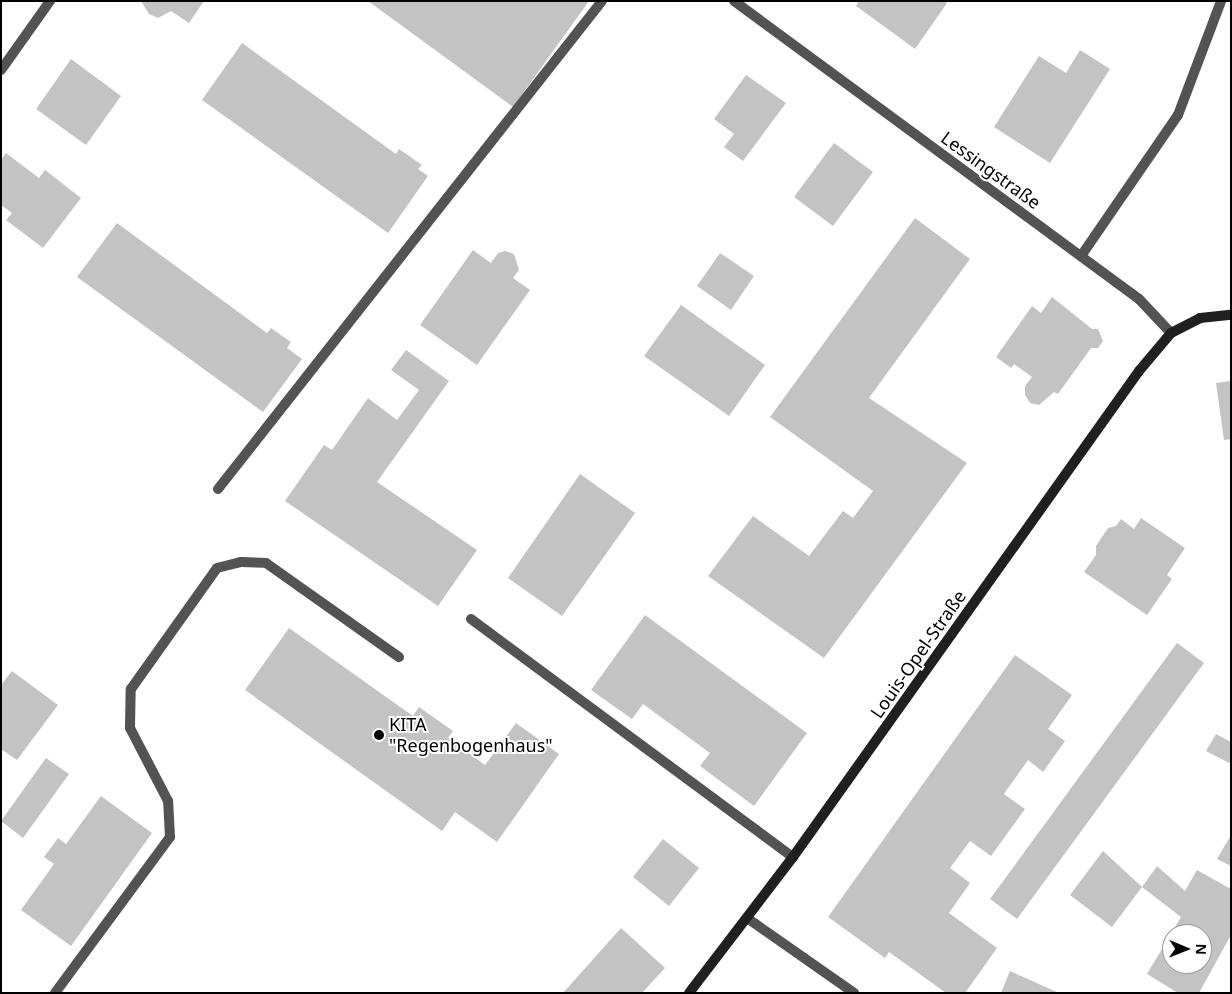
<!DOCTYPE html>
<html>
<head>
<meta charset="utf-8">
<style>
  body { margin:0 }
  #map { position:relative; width:1232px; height:994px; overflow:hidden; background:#fff; font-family:"Noto Sans",sans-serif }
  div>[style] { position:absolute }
  .building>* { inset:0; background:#c3c3c3 }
  .lane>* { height:10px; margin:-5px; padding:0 5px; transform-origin:5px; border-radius:5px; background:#535353 }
  .street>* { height:10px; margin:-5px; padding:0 5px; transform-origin:5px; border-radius:5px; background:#535353 }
  .secondary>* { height:10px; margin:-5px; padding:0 5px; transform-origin:5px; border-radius:5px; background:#202020 }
  .dots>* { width:14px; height:14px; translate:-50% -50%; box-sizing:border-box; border:2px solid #fff; border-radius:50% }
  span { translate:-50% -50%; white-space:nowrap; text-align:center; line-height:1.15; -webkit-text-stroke:4px #fff; paint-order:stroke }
  .street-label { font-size:18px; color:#000 }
  .poi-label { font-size:18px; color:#000 }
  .left { translate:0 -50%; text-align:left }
  .frame { position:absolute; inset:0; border:2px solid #000; pointer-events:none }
  .north { position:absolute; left:1162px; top:924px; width:50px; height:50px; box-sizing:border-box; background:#fff; border:1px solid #999; border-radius:50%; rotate:91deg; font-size:14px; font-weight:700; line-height:20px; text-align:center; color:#000 }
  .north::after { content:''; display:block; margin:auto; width:18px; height:22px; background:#000; clip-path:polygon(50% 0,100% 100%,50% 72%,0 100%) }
</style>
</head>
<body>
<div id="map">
  <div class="building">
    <i style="clip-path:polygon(141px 1px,204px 1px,189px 23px,171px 11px,158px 18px,149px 14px)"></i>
    <i style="clip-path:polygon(368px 1px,589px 1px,513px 107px)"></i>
    <i style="clip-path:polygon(859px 1px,944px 1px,947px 3px,915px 49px,856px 6px)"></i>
    <i style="clip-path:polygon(242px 43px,396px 154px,399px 149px,422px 165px,418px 169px,428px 176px,388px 233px,202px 100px)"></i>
    <i style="clip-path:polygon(1080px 50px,1110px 69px,1050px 163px,994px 127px,1039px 56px,1066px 73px)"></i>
    <i style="clip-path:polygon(71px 59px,121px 96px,86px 145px,36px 109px)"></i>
    <i style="clip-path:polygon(746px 75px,786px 103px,743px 161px,724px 147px,734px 134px,714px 119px)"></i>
    <i style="clip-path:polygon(834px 143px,873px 172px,833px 226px,794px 197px)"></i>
    <i style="clip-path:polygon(6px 153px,39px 178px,45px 170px,81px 198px,43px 248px,6px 220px,12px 213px,1px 205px,1px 160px)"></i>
    <i style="clip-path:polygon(915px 218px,970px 259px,869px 398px,967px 463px,824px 658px,708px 576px,753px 516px,809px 556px,843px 511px,853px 518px,873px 491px,770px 417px)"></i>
    <i style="clip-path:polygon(117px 223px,267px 333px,271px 328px,291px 342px,287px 348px,302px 359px,263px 412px,77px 277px)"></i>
    <i style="clip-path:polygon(473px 250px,491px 263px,498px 253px,505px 251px,514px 254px,519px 270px,513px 278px,530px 290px,477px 365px,420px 325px)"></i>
    <i style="clip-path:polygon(720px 253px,754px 276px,731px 310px,697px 286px)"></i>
    <i style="clip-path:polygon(1052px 297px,1092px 329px,1098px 329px,1103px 341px,1098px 348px,1091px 348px,1058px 394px,1054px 392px,1039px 405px,1030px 403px,1025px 395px,1025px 386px,1032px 377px,1014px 364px,1011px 368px,996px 357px,1032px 306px,1041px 313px)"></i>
    <i style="clip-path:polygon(681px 305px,765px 365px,729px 416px,644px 356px)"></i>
    <i style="clip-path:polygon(406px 350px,449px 381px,377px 482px,477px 550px,438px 606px,285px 501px,324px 445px,332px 450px,368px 398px,397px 420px,419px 390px,391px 370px)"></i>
    <i style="clip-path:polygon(1231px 381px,1231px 439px,1224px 440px,1216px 383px)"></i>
    <i style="clip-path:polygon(580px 474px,635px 513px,562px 616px,508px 578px)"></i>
    <i style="clip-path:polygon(1141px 518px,1185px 548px,1167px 575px,1172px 579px,1147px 615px,1084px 572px,1096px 555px,1096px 546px,1108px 528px,1116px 526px,1121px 519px,1134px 529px)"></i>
    <i style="clip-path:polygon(645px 615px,807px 733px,754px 806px,700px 766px,710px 753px,643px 704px,632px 719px,591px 690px)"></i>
    <i style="clip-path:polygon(289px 628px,413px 716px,419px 707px,453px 731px,448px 738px,485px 765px,516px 723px,559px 754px,497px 842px,455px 812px,442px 831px,245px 690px)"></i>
    <i style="clip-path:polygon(1177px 643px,1204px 663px,1017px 919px,990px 899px)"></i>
    <i style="clip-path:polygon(1015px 655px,1072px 695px,1048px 729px,1065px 741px,1043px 772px,1028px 760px,1004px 794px,1025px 809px,991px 856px,970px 841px,950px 868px,970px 883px,949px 913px,997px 948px,965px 993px,946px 993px,889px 952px,885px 958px,828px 917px)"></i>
    <i style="clip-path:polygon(12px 671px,58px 705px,17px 760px,1px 749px,1px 685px)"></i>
    <i style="clip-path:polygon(1216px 734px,1231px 742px,1231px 764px,1206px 751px)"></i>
    <i style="clip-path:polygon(46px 758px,69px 774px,23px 838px,1px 821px)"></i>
    <i style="clip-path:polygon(101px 796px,152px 833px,71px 946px,21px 910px,54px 864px,44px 857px,58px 838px,66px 844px)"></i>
    <i style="clip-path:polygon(1231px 835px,1231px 866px,1217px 859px)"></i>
    <i style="clip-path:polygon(663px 839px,699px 868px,669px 906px,633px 877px)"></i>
    <i style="clip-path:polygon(1103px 851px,1142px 887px,1112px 927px,1070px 895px)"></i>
    <i style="clip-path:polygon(evenodd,1157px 866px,1185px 891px,1197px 870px,1231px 889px,1231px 935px,1199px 993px,1178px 993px,1147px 974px,1181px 917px,1142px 887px,1157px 866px,1172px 934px,1202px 934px,1202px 964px,1172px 964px,1172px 934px)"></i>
    <i style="clip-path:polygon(621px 928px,665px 968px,642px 993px,563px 993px)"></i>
    <i style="clip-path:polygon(1010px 971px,1059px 993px,1001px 993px)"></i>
  </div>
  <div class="lane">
    <i style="left:1px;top:70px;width:85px;rotate:-54.6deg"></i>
    <i style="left:218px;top:489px;width:621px;rotate:-51.8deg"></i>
    <i style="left:471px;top:619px;width:400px;rotate:36.5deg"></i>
    <i style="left:55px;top:993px;width:194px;rotate:-53.6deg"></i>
    <i style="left:170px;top:837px;width:36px;rotate:-93deg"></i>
    <i style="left:168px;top:801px;width:82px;rotate:-117.5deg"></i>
    <i style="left:130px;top:728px;width:39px;rotate:-89deg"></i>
    <i style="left:131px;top:689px;width:148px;rotate:-54.6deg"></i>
    <i style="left:217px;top:568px;width:25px;rotate:-14deg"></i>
    <i style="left:241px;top:562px;width:25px;rotate:2deg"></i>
    <i style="left:266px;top:563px;width:163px;rotate:35.3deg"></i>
  </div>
  <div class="street">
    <i style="left:734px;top:1px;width:503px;rotate:36.35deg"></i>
    <i style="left:1139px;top:299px;width:47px;rotate:46.7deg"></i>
    <i style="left:1081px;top:256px;width:171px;rotate:-55.5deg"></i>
    <i style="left:1178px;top:115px;width:122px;rotate:-69.3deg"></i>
    <i style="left:747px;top:918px;width:131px;rotate:35deg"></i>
  </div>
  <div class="secondary">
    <i style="left:689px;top:993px;width:171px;rotate:-52.6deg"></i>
    <i style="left:793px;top:857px;width:597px;rotate:-54.55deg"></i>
    <i style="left:1139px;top:371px;width:50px;rotate:-49.9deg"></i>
    <i style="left:1171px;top:333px;width:33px;rotate:-27deg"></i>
    <i style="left:1200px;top:318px;width:31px;rotate:-6deg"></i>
  </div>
  <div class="dots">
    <i style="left:379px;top:735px;background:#000"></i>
  </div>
  <div class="street-label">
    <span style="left:991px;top:170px;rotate:36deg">Lessingstraße</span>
    <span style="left:918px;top:654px;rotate:-55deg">Louis-Opel-Straße</span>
  </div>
  <div class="poi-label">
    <span class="left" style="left:389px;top:735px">KITA<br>"Regenbogenhaus"</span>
  </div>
  <div class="frame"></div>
  <div class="north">N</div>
</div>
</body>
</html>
